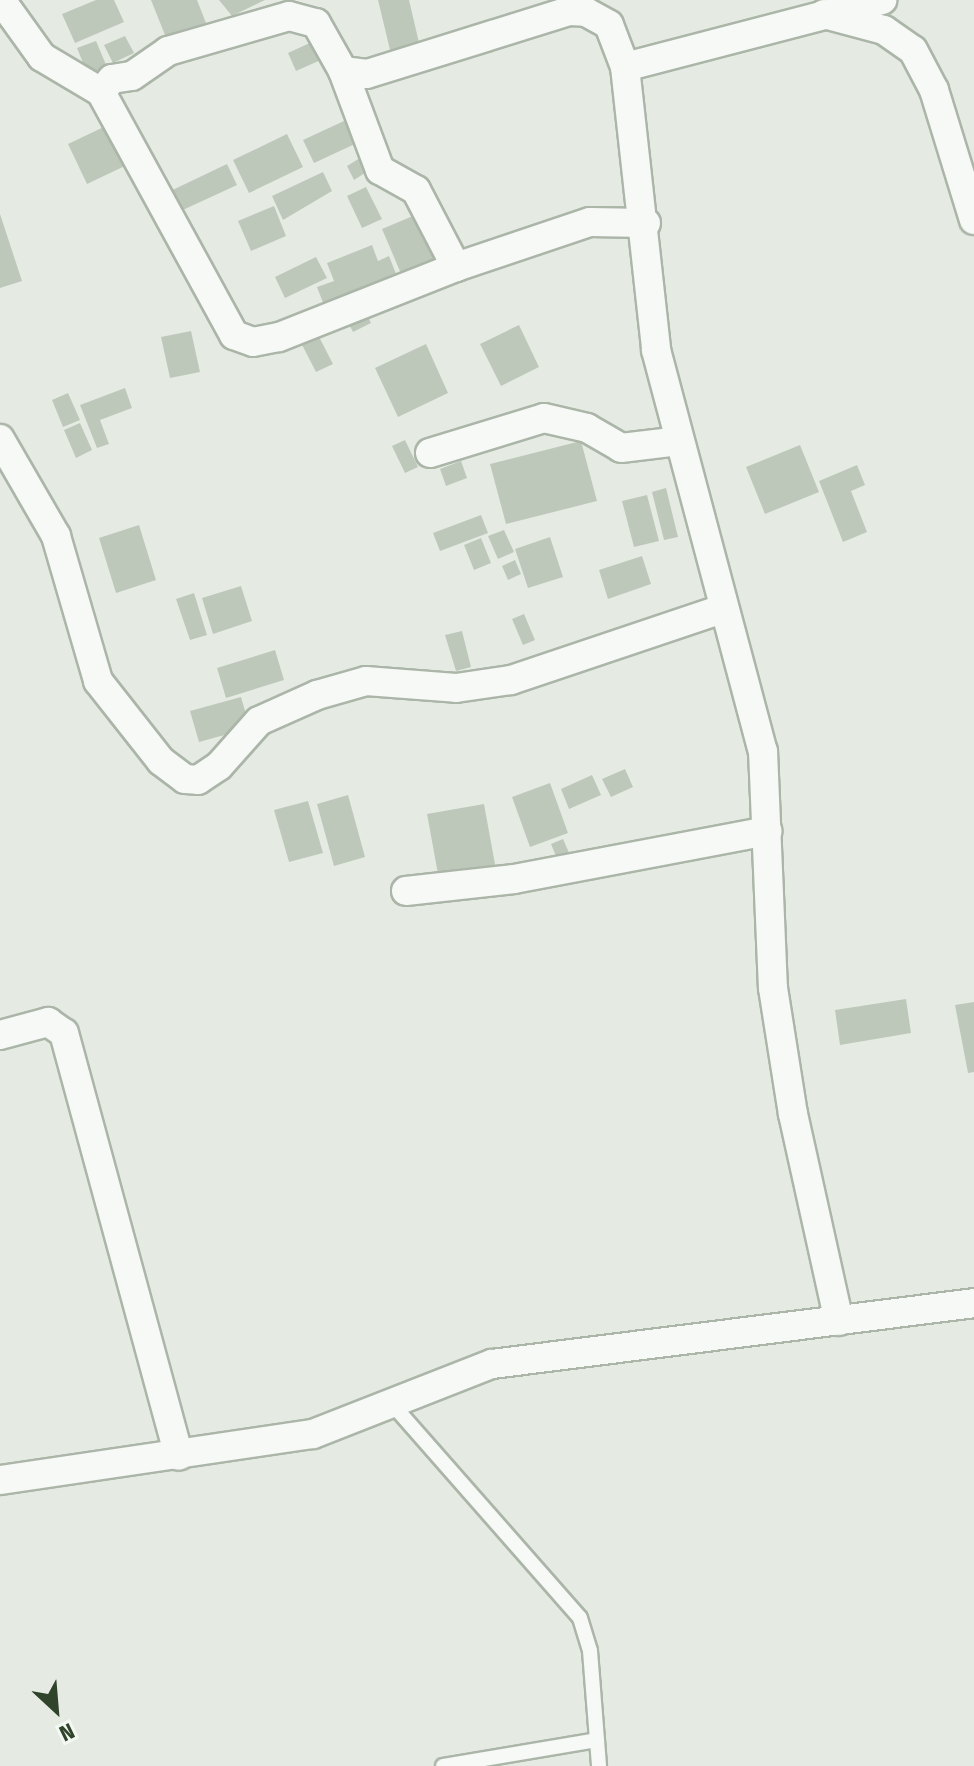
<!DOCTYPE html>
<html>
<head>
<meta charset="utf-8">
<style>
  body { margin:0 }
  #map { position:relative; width:974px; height:1766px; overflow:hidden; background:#e5ebe3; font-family:"Fira Sans Condensed",sans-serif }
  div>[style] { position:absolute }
  .building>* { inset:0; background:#bdc8ba }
  .roads { filter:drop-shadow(2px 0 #abb5a8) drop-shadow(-2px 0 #abb5a8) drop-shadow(0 2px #abb5a8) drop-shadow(0 -2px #abb5a8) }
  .service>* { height:14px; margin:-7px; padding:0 7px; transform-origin:7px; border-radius:7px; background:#f6f9f6 }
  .minor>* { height:28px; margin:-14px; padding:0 14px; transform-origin:14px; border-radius:14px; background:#f6f9f6 }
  span { translate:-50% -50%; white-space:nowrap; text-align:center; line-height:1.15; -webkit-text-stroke:6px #f4f8f3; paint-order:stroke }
  .north { position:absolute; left:16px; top:1670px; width:80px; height:80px; -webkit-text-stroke:6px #f4f8f3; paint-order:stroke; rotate:154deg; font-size:22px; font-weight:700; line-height:32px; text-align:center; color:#30432b }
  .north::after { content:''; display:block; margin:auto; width:28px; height:36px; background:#30432b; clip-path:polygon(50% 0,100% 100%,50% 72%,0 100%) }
</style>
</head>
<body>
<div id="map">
  <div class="building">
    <i style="clip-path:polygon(96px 0,114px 0,124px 22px,75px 43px,62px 14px)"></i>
    <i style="clip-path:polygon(151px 0,197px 0,206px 23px,167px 40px)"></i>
    <i style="clip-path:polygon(219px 0,265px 0,232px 16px)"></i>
    <i style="clip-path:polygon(378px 0,409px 0,420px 47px,391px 54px)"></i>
    <i style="clip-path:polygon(125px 36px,134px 53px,113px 63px,104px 45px)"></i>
    <i style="clip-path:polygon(96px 41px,107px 67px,88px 75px,77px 48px)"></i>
    <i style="clip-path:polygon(314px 41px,323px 59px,296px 71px,288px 53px)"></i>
    <i style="clip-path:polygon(344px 121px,355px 144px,314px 163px,303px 140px)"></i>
    <i style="clip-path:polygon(110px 124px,129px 164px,87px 184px,68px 144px)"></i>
    <i style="clip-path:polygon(287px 134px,303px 167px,249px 193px,233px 160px)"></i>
    <i style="clip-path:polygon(360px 158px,368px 171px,354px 180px,347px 166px)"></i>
    <i style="clip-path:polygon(227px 164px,237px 185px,172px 215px,162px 195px)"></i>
    <i style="clip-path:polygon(323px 172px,332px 191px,283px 220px,272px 196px)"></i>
    <i style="clip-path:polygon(366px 187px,382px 219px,362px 228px,347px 196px)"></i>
    <i style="clip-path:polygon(274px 206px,286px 236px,251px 251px,238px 221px)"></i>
    <i style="clip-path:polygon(420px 213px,443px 267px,405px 283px,382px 229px)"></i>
    <i style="clip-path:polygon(0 214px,22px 281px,0 288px)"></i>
    <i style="clip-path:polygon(372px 245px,378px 261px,389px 256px,400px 284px,327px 313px,317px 287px,334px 281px,327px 263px)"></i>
    <i style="clip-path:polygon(316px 257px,327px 278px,285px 298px,275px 277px)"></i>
    <i style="clip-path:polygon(363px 306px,371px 323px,353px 332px,344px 315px)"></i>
    <i style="clip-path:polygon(519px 325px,539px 367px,501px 386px,480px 344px)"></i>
    <i style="clip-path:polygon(314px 327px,333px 364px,316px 372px,297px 335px)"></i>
    <i style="clip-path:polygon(191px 331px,200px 372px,170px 378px,161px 337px)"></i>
    <i style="clip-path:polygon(426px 344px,448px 393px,398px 417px,375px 368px)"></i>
    <i style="clip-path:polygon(125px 388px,132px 408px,100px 420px,109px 444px,97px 448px,80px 405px)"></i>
    <i style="clip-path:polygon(68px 393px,80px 420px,63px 427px,52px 400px)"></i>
    <i style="clip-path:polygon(80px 423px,92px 450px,76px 458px,64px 430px)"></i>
    <i style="clip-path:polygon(405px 440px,418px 467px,405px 473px,392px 446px)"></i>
    <i style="clip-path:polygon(581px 441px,597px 501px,506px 524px,490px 464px)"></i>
    <i style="clip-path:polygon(800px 445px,819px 492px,765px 514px,746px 467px)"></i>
    <i style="clip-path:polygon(461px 461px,467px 478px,446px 486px,440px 469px)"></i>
    <i style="clip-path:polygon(857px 465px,865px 485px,851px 491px,867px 532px,843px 542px,819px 481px)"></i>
    <i style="clip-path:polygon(666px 488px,678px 537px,664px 540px,652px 492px)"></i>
    <i style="clip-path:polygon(647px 495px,659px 541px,634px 547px,622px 501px)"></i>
    <i style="clip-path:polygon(481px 515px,488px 533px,440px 551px,433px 533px)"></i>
    <i style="clip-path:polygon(139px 525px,156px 580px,116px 593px,99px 538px)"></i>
    <i style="clip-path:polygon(504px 530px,514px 552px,498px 559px,488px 536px)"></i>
    <i style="clip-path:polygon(550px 537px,563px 577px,528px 588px,515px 549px)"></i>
    <i style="clip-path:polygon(481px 538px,491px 563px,474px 570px,464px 545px)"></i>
    <i style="clip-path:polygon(642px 556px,651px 584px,608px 599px,599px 570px)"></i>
    <i style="clip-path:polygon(515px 560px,521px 574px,508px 580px,502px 566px)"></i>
    <i style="clip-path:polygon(241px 586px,252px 621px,213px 634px,202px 598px)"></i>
    <i style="clip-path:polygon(194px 593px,207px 635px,190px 640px,176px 599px)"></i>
    <i style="clip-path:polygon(524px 614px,535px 640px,523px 645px,512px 619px)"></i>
    <i style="clip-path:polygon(462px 631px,471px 667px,456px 671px,445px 635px)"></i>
    <i style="clip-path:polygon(275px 650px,284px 680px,226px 698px,217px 668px)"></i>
    <i style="clip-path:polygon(241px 697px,250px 728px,199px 742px,190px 711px)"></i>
    <i style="clip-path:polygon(625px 769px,633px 787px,611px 797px,602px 779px)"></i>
    <i style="clip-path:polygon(592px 775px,601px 795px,569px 809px,561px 789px)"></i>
    <i style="clip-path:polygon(550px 783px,568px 833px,530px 847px,512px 797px)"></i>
    <i style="clip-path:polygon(348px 795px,365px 857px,334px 866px,317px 804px)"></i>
    <i style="clip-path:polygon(308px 801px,323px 853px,289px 862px,274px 810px)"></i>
    <i style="clip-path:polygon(484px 804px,497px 875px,440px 885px,427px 814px)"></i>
    <i style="clip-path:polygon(563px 839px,570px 855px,558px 861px,551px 844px)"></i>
    <i style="clip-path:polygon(906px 999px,911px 1033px,840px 1045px,835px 1010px)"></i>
    <i style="clip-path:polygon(974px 1002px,974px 1072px,968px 1073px,955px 1005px)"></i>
  </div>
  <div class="roads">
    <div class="service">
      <i style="left:393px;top:1405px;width:283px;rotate:48.7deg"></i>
      <i style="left:580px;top:1618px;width:34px;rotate:73deg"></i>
      <i style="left:590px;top:1651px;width:115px;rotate:85.5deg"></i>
      <i style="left:443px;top:1766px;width:156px;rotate:-9.6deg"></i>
    </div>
    <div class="minor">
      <i style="left:1px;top:0;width:70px;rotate:54.3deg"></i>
      <i style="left:42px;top:57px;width:69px;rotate:30.7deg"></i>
      <i style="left:101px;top:92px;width:17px;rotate:-50deg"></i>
      <i style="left:112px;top:79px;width:20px;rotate:-9deg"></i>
      <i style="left:132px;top:76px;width:44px;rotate:-34.8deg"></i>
      <i style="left:168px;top:51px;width:126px;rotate:-16.1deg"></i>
      <i style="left:289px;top:16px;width:28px;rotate:15deg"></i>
      <i style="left:316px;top:23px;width:55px;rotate:60.6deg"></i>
      <i style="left:343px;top:71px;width:24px;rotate:7deg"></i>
      <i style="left:367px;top:74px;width:212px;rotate:-17.3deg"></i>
      <i style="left:569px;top:11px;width:17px;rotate:3deg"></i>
      <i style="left:586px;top:12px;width:26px;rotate:29deg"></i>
      <i style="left:609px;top:25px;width:45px;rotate:69.1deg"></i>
      <i style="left:625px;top:67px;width:285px;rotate:83.7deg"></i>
      <i style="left:656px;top:350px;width:415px;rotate:75.1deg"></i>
      <i style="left:763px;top:751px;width:237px;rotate:87.6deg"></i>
      <i style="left:773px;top:988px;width:128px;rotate:81deg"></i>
      <i style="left:793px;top:1114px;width:212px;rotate:77.5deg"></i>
      <i style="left:824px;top:14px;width:62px;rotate:14.9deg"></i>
      <i style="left:884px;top:30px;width:35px;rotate:35deg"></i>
      <i style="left:913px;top:50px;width:45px;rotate:62.3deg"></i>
      <i style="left:934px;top:90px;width:136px;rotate:72.9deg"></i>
      <i style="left:625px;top:67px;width:266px;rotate:-14.6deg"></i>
      <i style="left:343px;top:71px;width:106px;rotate:69.5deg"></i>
      <i style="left:380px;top:170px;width:41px;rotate:29.1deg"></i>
      <i style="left:416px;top:190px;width:87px;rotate:62.5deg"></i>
      <i style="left:456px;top:267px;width:141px;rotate:-18.6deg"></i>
      <i style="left:590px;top:222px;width:56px;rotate:1deg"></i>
      <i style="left:101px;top:92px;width:277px;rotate:61.3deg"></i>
      <i style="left:234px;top:335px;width:20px;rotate:20deg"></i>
      <i style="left:253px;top:342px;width:26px;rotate:-11deg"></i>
      <i style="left:279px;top:337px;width:190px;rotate:-21.6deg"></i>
      <i style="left:0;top:439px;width:112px;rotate:60deg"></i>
      <i style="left:56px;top:536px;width:151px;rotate:73.8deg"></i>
      <i style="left:98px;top:681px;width:102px;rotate:51.8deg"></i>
      <i style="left:161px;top:761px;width:30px;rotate:37deg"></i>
      <i style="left:185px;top:779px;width:13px;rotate:4deg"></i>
      <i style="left:198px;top:780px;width:25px;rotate:-34deg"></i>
      <i style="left:219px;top:766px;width:60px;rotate:-48.4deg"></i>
      <i style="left:259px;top:721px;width:64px;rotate:-24.1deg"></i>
      <i style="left:317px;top:695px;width:51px;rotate:-15.9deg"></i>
      <i style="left:366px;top:681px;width:90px;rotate:4.4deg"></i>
      <i style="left:456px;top:688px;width:56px;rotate:-8.3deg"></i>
      <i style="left:511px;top:680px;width:223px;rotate:-18.6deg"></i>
      <i style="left:430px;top:453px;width:119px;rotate:-17.1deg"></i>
      <i style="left:544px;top:418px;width:44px;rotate:13.1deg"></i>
      <i style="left:587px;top:428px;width:39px;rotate:30deg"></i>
      <i style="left:621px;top:448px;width:58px;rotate:-6.9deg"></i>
      <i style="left:406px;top:891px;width:109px;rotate:-6.3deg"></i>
      <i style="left:514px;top:879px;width:258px;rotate:-10.7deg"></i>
      <i style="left:0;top:1035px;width:50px;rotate:-15.2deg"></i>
      <i style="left:48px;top:1022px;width:19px;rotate:35deg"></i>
      <i style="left:64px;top:1033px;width:438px;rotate:74.8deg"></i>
      <i style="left:0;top:1480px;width:316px;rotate:-8.4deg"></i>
      <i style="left:313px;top:1434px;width:192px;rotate:-21.4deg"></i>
      <i style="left:492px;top:1364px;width:486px;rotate:-7.2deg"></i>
    </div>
  </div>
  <div class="north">N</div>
</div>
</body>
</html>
